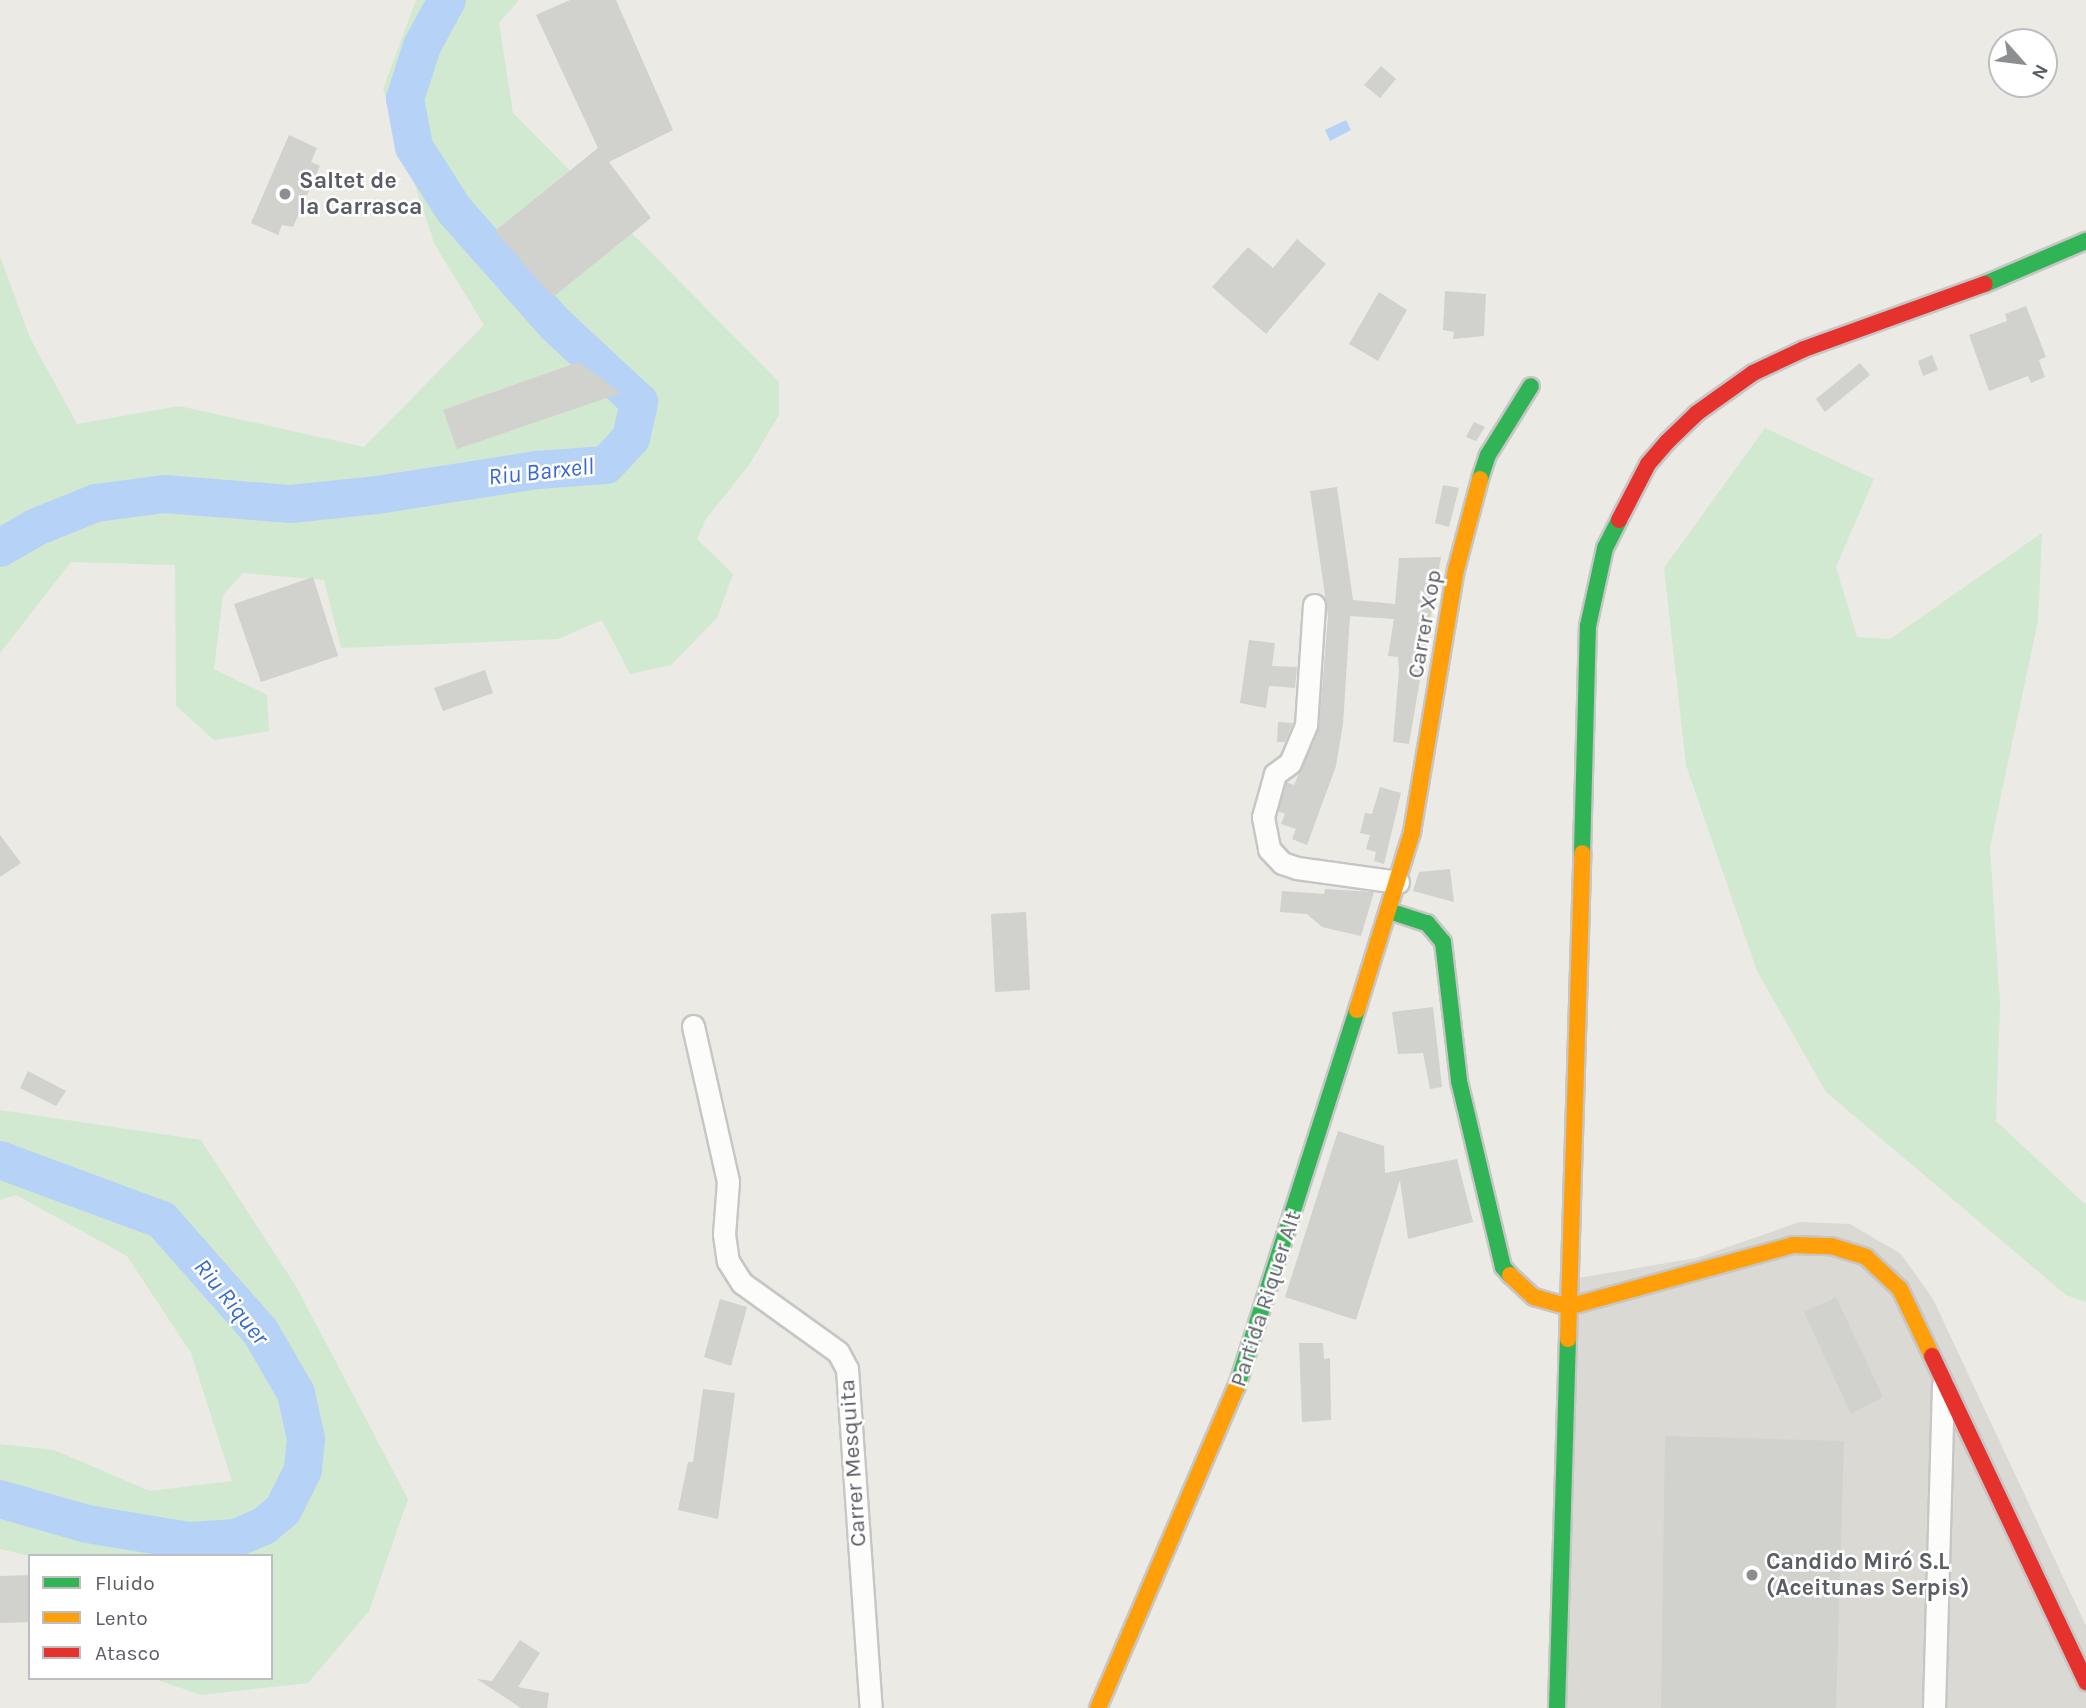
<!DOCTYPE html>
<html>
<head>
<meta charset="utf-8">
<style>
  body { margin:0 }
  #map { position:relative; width:2086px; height:1708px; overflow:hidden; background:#ebeae4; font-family:Karla,sans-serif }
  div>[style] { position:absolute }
  .industrial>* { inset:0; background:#dbd9d4 }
  .green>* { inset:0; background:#d1e9d1 }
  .water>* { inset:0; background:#b7d2f7 }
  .river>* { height:38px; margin:-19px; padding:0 19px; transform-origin:19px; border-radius:19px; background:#b7d2f7 }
  .building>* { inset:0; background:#d1d1cd }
  .roads { filter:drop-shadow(2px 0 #c7c6c6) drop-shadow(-2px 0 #c7c6c6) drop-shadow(0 2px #c7c6c6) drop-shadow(0 -2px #c7c6c6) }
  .street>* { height:21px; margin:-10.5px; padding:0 10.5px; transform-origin:10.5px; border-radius:10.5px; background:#fcfcfb }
  .fast>* { height:16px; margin:-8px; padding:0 8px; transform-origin:8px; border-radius:8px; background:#30b455 }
  .slow>* { height:16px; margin:-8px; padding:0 8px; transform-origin:8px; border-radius:8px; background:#ff9f0a }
  .jam>* { height:16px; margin:-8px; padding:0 8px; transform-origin:8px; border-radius:8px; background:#e5322d }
  .dots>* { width:19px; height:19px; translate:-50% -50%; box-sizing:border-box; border:4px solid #fff; border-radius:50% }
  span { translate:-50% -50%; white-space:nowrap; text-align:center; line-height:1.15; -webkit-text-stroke:5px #fff; paint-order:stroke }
  .poi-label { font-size:23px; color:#5a5d64; font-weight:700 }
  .left { translate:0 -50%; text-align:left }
  .street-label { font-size:23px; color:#5a5d64 }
  .water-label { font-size:24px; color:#386bcd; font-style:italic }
  .legend { position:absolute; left:28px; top:1554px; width:245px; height:126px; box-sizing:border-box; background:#fff; border:2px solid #bdbec1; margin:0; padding:9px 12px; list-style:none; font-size:21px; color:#5a5d64 }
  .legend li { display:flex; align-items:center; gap:14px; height:35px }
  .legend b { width:35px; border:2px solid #bdbec1 }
  .north { position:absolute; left:1988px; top:28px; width:70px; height:70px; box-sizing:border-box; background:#fff; border:2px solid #bdbec1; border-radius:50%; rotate:118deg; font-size:19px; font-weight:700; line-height:28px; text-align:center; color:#5a5d64 }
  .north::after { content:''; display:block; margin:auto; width:24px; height:32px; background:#8d8e91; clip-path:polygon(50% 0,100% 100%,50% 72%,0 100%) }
</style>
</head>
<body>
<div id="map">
  <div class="industrial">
    <i style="clip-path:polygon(1800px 1222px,1850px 1224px,1901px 1254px,1933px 1299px,2086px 1626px,2086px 1708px,1563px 1708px,1578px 1278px,1696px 1258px)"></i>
  </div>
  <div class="green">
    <i style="clip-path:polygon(416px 0,519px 0,499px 23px,513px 113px,779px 382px,779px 415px,749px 465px,706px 519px,697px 539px,733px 574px,717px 618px,671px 665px,630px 674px,602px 620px,558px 639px,341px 648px,324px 580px,243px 573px,223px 595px,214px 669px,267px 695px,269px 731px,214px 740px,176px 706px,175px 565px,71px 562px,0 653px,0 256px,30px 338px,77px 424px,179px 406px,364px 447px,484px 325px,435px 245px,383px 89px)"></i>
    <i style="clip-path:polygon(1765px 428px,1874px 479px,1836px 567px,1857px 637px,1890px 639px,2042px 533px,2038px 621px,1990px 847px,2000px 1004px,1996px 1121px,2086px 1205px,2086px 1302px,2066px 1295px,1826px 1092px,1757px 971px,1686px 765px,1664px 568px)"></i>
    <i style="clip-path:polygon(0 1110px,201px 1140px,297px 1288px,408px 1499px,369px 1611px,308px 1683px,201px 1695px,152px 1678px,271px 1678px,271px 1556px,30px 1556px,0 1549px,0 1444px,54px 1450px,150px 1491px,232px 1481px,191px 1353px,127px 1256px,16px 1195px,0 1200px)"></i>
  </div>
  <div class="water">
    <i style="clip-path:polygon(1346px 120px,1351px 130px,1330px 141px,1325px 130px)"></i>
  </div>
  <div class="river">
    <i style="left:0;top:548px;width:39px;rotate:-30deg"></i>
    <i style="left:34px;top:528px;width:67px;rotate:-22deg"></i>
    <i style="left:96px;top:503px;width:69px;rotate:-7.5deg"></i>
    <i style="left:164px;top:494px;width:126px;rotate:4.5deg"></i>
    <i style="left:290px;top:504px;width:87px;rotate:-5.9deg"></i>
    <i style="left:377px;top:495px;width:162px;rotate:-8.9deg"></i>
    <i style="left:537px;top:470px;width:69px;rotate:-4.1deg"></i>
    <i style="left:606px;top:465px;width:37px;rotate:-47deg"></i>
    <i style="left:631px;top:438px;width:37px;rotate:-77deg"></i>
    <i style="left:639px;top:402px;width:115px;rotate:-137.1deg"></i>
    <i style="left:555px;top:324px;width:152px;rotate:-131.5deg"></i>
    <i style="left:454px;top:210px;width:75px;rotate:-122.4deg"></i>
    <i style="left:414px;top:147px;width:49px;rotate:-100.6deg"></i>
    <i style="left:405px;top:99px;width:56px;rotate:-72.2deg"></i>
    <i style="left:422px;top:46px;width:52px;rotate:-61.5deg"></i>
    <i style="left:0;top:1160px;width:173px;rotate:20.3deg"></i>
    <i style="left:162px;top:1220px;width:148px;rotate:48.6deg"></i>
    <i style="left:260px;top:1331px;width:72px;rotate:59.9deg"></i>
    <i style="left:296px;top:1393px;width:47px;rotate:77.7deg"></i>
    <i style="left:306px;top:1439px;width:31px;rotate:96deg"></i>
    <i style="left:303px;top:1470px;width:45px;rotate:116.6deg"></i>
    <i style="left:283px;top:1510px;width:25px;rotate:140deg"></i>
    <i style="left:264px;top:1526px;width:30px;rotate:157deg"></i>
    <i style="left:236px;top:1538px;width:47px;rotate:176.3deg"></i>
    <i style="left:189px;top:1541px;width:103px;rotate:-170.5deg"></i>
    <i style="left:87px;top:1524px;width:91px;rotate:-164deg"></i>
  </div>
  <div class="building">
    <i style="clip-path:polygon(570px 0,616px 0,673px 130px,609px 162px,651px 218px,553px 297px,495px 231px,598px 148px,536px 15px)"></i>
    <i style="clip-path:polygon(1381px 66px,1396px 79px,1380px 98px,1364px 85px)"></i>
    <i style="clip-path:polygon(289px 135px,317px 148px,311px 162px,320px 166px,293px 227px,282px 225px,278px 235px,251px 223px)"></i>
    <i style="clip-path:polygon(1297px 239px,1326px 264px,1266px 334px,1212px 287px,1248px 247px,1273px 268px)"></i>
    <i style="clip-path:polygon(1445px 291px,1486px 294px,1484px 336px,1453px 339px,1454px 332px,1443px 330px)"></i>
    <i style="clip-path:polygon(1379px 292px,1407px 310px,1378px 361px,1349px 344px)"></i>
    <i style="clip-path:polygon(2026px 306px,2046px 357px,2039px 360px,2045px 377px,2031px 383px,2028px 376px,1989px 391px,1969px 335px,2007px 321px,2005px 314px)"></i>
    <i style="clip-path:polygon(1932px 355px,1938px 370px,1923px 376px,1918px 361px)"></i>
    <i style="clip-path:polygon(579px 362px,621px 393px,457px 449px,443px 410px)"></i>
    <i style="clip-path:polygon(1860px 363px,1870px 375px,1825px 412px,1816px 399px)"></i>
    <i style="clip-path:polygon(1474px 422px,1485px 427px,1476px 441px,1466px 437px)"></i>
    <i style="clip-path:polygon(1443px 485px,1459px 488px,1449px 527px,1435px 523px)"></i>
    <i style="clip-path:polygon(1337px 487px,1353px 600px,1395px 604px,1399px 558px,1441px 557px,1409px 744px,1393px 742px,1399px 671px,1398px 657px,1388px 656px,1394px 619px,1350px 616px,1343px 724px,1336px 766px,1307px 845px,1292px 839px,1296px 829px,1281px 824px,1285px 814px,1278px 811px,1286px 782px,1294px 785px,1319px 726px,1328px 616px,1310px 491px)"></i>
    <i style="clip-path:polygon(313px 577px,338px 656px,261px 682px,234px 604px)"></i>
    <i style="clip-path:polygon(1249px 640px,1275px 643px,1272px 666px,1297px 667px,1295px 688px,1269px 686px,1266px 708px,1240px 703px)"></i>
    <i style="clip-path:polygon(485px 670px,493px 693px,443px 711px,434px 688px)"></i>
    <i style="clip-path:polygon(1278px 722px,1293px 723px,1285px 742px,1277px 742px)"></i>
    <i style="clip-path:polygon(1380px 787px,1401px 793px,1384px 864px,1374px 861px,1376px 852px,1366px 849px,1370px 835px,1360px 833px,1365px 813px,1372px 814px)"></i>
    <i style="clip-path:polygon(0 835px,21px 863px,0 877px)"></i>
    <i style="clip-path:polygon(1450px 869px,1454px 902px,1413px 891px,1419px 872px)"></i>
    <i style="clip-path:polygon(1325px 889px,1374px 892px,1361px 936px,1322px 927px,1307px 914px,1280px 912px,1282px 891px,1324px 894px)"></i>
    <i style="clip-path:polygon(1026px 912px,1030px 990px,995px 992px,991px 914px)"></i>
    <i style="clip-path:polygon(1433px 1007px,1442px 1087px,1430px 1089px,1423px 1053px,1398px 1054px,1392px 1012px)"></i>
    <i style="clip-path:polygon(28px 1071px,66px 1091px,56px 1106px,20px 1088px)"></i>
    <i style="clip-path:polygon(1338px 1131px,1384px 1146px,1385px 1173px,1457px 1159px,1473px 1222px,1408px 1239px,1400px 1180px,1356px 1320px,1285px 1297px)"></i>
    <i style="clip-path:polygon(1836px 1297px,1883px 1397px,1851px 1414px,1804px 1312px)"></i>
    <i style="clip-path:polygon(720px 1299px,747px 1307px,731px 1366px,704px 1357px)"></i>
    <i style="clip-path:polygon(1299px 1343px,1323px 1343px,1324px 1359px,1330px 1358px,1331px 1420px,1302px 1422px)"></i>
    <i style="clip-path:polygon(703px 1389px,735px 1393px,718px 1519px,678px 1510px,688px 1462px,693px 1462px)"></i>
    <i style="clip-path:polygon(1665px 1436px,1844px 1441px,1836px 1708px,1661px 1708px)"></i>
    <i style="clip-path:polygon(30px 1575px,30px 1622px,0 1623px,0 1576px)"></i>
    <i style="clip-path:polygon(520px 1640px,540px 1653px,518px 1687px,549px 1693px,547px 1708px,521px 1708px,477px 1679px,492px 1681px)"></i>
  </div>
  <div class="roads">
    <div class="street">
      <i style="left:1314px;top:605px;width:120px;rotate:93.8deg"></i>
      <i style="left:1306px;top:725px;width:41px;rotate:112.8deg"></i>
      <i style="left:1290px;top:763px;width:19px;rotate:144deg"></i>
      <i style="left:1275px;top:774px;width:45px;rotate:105.6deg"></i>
      <i style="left:1263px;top:817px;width:33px;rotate:79deg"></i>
      <i style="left:1269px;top:849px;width:19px;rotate:47deg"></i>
      <i style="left:1282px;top:863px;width:16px;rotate:18deg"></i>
      <i style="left:1297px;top:868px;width:102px;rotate:7.9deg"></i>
      <i style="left:693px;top:1026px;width:159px;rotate:77.3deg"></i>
      <i style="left:728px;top:1181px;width:53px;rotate:94.3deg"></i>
      <i style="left:724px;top:1234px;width:27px;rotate:82deg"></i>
      <i style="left:728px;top:1261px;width:26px;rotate:58deg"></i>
      <i style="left:742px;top:1283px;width:118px;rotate:35.7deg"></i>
      <i style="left:838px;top:1352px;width:19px;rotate:62deg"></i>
      <i style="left:847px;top:1369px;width:340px;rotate:86deg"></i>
      <i style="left:1934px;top:1708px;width:323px;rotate:-88.4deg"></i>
    </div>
    <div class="fast">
      <i style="left:1985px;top:284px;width:110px;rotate:-23.1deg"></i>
      <i style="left:1480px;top:479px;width:25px;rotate:-72deg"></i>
      <i style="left:1488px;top:455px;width:81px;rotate:-58.1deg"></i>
      <i style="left:1582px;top:853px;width:227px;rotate:-88.5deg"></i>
      <i style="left:1588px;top:626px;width:80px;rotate:-77.7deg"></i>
      <i style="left:1605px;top:548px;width:31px;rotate:-63deg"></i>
      <i style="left:1389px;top:911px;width:40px;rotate:18deg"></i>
      <i style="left:1427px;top:923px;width:25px;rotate:50deg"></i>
      <i style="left:1443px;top:942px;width:140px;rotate:83.4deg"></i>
      <i style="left:1459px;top:1081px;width:191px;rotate:76.7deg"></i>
      <i style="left:1503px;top:1267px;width:11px;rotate:49deg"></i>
      <i style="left:1237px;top:1386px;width:395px;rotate:-72.3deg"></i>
      <i style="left:1557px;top:1708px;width:369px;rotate:-88.3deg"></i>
    </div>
    <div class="slow">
      <i style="left:1357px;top:1010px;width:186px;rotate:-72.8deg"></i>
      <i style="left:1412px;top:832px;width:266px;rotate:-80.5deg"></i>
      <i style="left:1456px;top:570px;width:94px;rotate:-75.2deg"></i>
      <i style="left:1510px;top:1275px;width:33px;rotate:43deg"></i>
      <i style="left:1534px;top:1297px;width:35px;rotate:16deg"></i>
      <i style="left:1568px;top:1307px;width:233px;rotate:-15.4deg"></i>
      <i style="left:1793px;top:1245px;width:38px;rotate:2deg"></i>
      <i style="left:1831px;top:1246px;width:37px;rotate:17deg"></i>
      <i style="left:1866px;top:1257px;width:47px;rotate:43.3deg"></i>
      <i style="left:1900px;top:1289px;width:74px;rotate:64.5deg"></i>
      <i style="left:1568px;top:1339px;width:486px;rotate:-88.3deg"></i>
      <i style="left:1098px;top:1708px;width:351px;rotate:-66.7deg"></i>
    </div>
    <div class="jam">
      <i style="left:1619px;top:520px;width:63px;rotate:-62.6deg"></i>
      <i style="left:1648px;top:464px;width:30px;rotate:-49deg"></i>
      <i style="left:1668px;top:441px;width:40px;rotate:-44deg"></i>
      <i style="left:1697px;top:413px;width:69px;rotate:-35.5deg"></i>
      <i style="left:1753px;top:373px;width:56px;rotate:-25.2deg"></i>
      <i style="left:1804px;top:349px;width:192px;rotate:-19.8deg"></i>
      <i style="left:1932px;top:1356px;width:361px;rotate:64.7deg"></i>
    </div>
  </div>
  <div class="dots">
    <i style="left:285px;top:194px;background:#8d8e91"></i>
    <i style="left:1752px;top:1575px;background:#8d8e91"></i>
  </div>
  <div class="poi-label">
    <span class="left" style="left:299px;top:194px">Saltet de<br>la Carrasca</span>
    <span class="left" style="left:1766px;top:1575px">Candido Miró S.L<br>(Aceitunas Serpis)</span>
  </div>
  <div class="street-label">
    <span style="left:1425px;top:624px;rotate:-80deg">Carrer Xop</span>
    <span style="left:1266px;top:1299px;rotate:-72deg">Partida Riquer Alt</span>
    <span style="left:853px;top:1463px;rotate:-94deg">Carrer Mesquita</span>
  </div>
  <div class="water-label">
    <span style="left:541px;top:472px;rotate:-6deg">Riu Barxell</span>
    <span style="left:231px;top:1302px;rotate:51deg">Riu Riquer</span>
  </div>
  <ul class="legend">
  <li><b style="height:9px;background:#30b455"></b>Fluido</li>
  <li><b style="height:9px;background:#ff9f0a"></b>Lento</li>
  <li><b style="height:9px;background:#e5322d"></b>Atasco</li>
  </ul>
  <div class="north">N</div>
</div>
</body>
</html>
